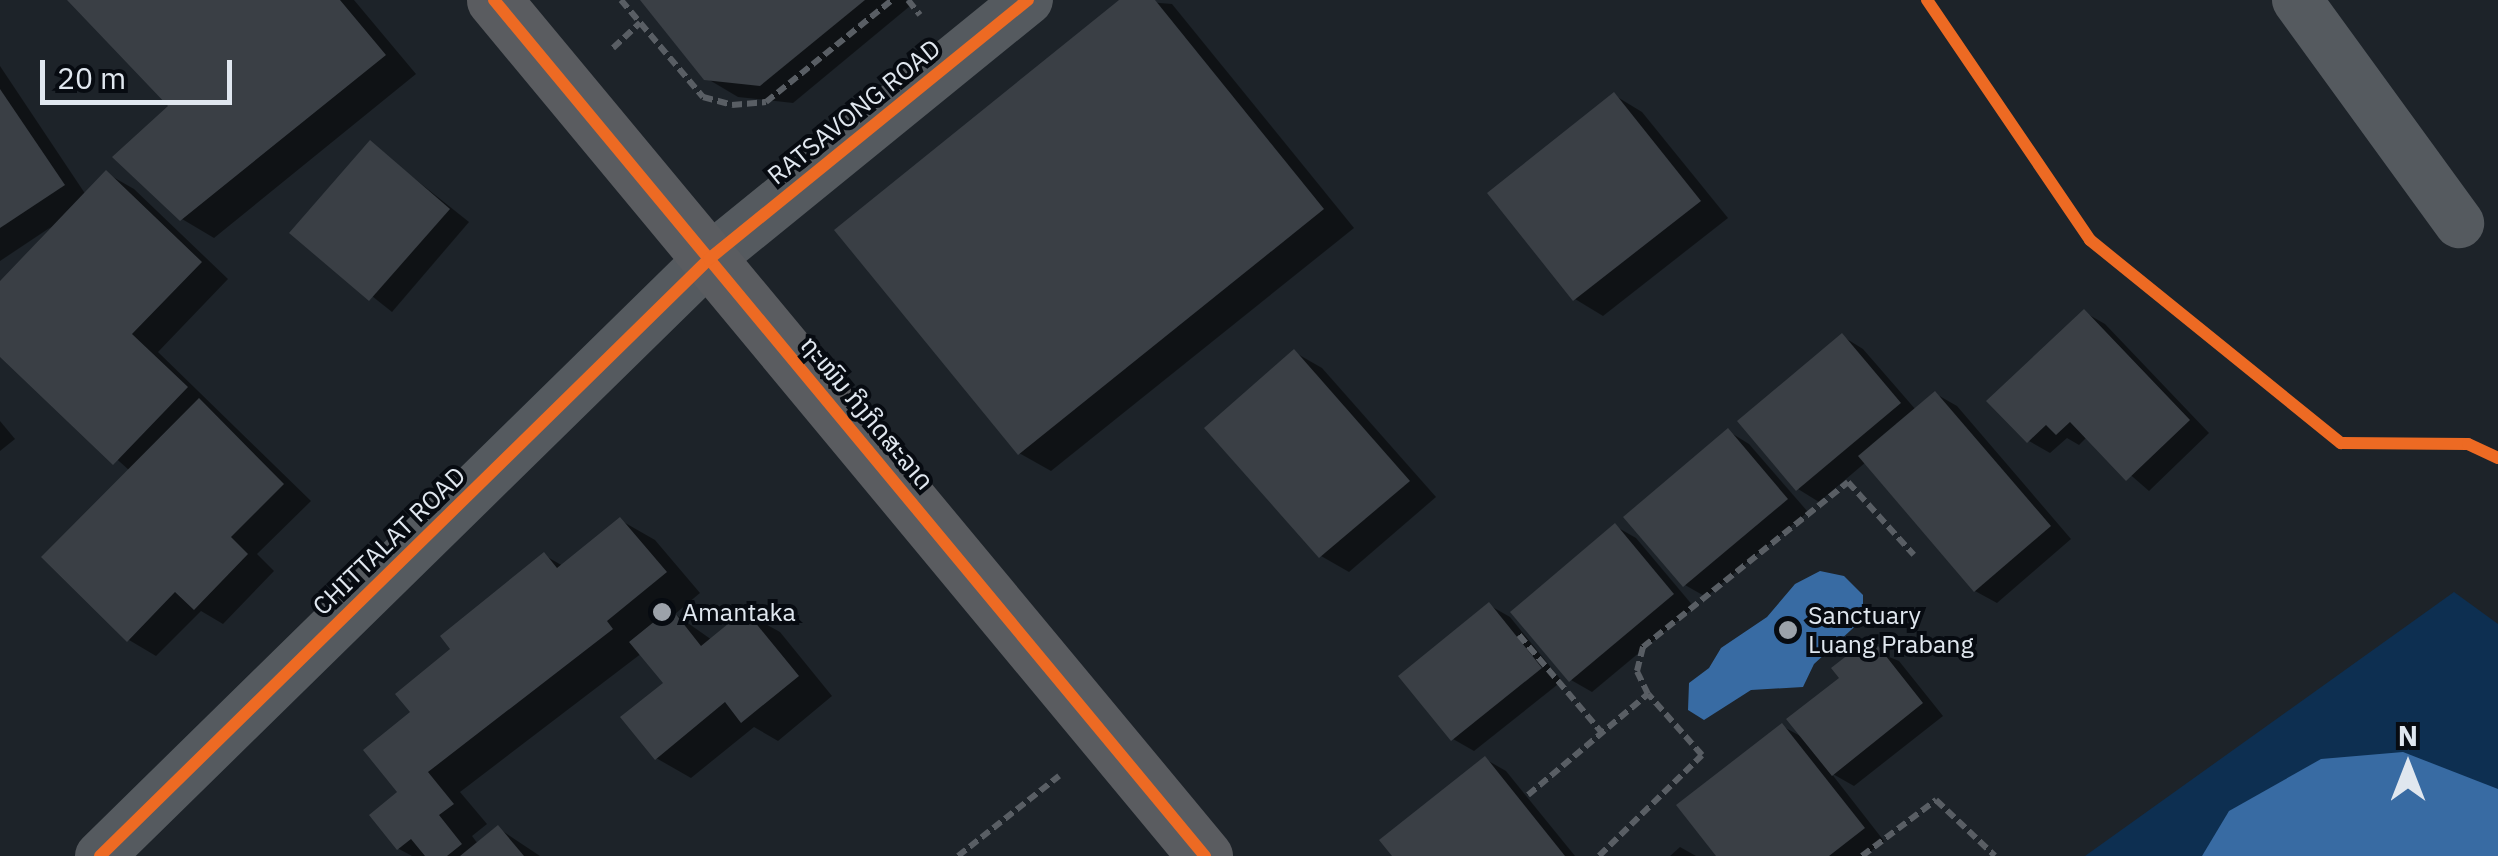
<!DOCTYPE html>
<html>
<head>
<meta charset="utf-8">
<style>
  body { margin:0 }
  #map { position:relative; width:2498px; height:856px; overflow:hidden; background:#1d2329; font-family:"IBM Plex Sans","Noto Sans Lao",sans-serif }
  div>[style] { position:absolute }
  .green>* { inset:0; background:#0d2f51 }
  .water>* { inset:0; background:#386ba3 }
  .shadow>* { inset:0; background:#0007 }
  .building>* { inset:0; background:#3a3f45 }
  .path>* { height:6px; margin-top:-3px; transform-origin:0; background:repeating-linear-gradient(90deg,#595e64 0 10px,transparent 0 15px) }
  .street>* { height:50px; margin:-25px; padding:0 25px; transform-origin:25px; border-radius:25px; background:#555a5f }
  .secondary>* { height:55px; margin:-27.5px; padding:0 27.5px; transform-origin:27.5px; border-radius:27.5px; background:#5a5c60 }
  .cycleway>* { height:12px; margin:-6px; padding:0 6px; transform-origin:6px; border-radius:6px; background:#ed6a23 }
  .dots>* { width:28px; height:28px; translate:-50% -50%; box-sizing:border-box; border:5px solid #070b11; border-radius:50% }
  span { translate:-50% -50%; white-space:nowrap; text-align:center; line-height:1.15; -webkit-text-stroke:8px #070b11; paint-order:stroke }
  .street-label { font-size:25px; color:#e0e7ef }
  .poi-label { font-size:25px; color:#e0e7ef }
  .left { translate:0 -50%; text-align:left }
  .north { position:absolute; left:2358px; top:716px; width:100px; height:100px; -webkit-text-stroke:8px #070b11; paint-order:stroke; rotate:0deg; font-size:28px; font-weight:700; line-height:40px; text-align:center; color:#e0e7ef }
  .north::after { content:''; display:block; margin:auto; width:35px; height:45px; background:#e0e7ef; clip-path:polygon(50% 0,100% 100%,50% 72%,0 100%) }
  .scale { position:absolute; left:40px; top:60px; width:192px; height:45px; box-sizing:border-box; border:5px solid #e0e7ef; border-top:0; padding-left:12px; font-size:30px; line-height:35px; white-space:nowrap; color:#e0e7ef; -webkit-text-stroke:8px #070b11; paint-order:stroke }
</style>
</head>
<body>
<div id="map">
  <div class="green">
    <i style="clip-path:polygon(2454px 592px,2498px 624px,2498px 856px,2085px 856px)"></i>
  </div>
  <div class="water">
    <i style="clip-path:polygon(1820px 571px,1844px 576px,1863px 595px,1863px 619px,1814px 664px,1803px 687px,1751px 690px,1704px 720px,1688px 710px,1689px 683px,1709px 668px,1721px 648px,1767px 617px,1795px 584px)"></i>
    <i style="clip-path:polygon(2403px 752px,2498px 789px,2498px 856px,2202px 856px,2229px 811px,2321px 759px)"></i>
  </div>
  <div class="shadow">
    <i style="clip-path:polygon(71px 0,354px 0,416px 74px,214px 238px,182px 219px,116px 157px,172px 106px)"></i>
    <i style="clip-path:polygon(643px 0,906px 0,910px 6px,793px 103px,738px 97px,706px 78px)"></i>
    <i style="clip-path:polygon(1123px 0,1172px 4px,1354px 228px,1051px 471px,1019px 453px)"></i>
    <i style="clip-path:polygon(0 66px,86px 195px,106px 173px,134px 189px,228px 279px,158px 352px,311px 501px,257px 554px,274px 571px,223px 624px,201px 611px,156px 656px,129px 640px,130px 471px,0 354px,0 284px,51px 227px,0 261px)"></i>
    <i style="clip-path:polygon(1614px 95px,1642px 112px,1728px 218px,1603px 316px,1575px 299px,1490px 193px)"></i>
    <i style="clip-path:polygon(371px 144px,469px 222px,392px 312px,293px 233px)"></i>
    <i style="clip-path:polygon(2084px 312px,2105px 324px,2209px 433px,2149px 491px,2087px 437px,2079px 445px,2067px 438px,2050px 453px,2029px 441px)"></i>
    <i style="clip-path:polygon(1842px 336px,1863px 349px,1916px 410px,1936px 394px,1957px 406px,2071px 539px,1997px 603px,1975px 591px,1866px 462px,1819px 502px,1798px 489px)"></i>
    <i style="clip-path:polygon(1294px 352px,1322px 368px,1436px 497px,1349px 572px,1321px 556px)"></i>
    <i style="clip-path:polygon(0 421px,15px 439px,0 451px)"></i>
    <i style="clip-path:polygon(1728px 431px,1749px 444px,1808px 512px,1706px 597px,1685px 585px)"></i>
    <i style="clip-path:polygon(620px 520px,655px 540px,700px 593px,675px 614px,712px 640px,746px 613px,780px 632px,832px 696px,778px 741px,754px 727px,691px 778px,656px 758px,666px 683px,642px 653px,460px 792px,487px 824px,472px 836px,478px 844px,498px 828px,540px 856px,412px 856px,399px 849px,373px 816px,401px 792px,414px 712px,453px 649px,544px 555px,563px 566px)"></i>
    <i style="clip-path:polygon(1615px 526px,1636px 538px,1694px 607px,1592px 692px,1571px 680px)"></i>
    <i style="clip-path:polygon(1489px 605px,1510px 617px,1562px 681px,1474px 751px,1453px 739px)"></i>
    <i style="clip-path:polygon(1863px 646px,1899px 661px,1943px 716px,1854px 786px,1831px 773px,1884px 841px,1865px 856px,1720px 856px,1782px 726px,1804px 738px)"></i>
    <i style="clip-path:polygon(1485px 759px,1506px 771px,1575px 856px,1395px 856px)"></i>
    <i style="clip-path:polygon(1680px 847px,1696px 856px,1670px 856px)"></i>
  </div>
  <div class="building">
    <i style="clip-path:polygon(67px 0,340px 0,386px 55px,180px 221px,112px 157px,168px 106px)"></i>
    <i style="clip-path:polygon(640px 0,865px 0,760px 86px,704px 80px)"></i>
    <i style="clip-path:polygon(1119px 0,1155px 0,1324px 209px,1018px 455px,834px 230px)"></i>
    <i style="clip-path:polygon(0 89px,65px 185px,0 228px)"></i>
    <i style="clip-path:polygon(1614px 92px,1701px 201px,1573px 301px,1487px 193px)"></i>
    <i style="clip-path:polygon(370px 140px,450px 209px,369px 301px,289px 233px)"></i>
    <i style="clip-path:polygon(106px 170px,202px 262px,132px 334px,188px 387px,113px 465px,0 357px,0 281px)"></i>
    <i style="clip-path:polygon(2084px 309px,2190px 420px,2126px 481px,2070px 422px,2056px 435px,2046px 425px,2027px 443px,1986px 401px)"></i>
    <i style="clip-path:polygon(1842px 333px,1901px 403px,1796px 491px,1737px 421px)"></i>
    <i style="clip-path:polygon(1294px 349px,1410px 481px,1319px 558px,1204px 428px)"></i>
    <i style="clip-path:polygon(1935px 391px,2051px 526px,1974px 592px,1858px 456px)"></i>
    <i style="clip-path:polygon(199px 398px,284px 484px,231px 537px,248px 554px,194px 610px,175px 592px,127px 642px,41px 557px)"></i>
    <i style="clip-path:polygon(1728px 428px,1788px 499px,1683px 587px,1623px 517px)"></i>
    <i style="clip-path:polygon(620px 517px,667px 572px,607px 621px,613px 629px,428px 772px,454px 804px,439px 815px,462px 844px,447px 856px,425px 856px,411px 839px,397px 850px,369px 815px,397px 792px,363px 750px,410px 712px,395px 694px,450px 649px,440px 636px,544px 552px,557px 568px)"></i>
    <i style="clip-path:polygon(1615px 523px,1674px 594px,1569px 682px,1510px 612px)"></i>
    <i style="clip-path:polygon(1489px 602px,1542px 668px,1451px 741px,1398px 676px)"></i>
    <i style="clip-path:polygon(671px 608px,701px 646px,745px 610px,799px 676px,741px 723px,725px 702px,655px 760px,620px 717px,663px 683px,629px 642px)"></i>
    <i style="clip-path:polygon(1863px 643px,1870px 651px,1878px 646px,1923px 703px,1832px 776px,1786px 719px,1839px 678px,1831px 668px)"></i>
    <i style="clip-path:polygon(1782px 723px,1865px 828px,1829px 856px,1716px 856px,1676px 805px)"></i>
    <i style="clip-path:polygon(1485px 756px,1565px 856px,1392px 856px,1379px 840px)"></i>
    <i style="clip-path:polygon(498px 825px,524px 856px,460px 856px)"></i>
  </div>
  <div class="path">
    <i style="left:621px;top:0;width:127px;rotate:49.8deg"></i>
    <i style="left:703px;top:97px;width:30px;rotate:15deg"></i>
    <i style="left:732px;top:105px;width:34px;rotate:-5deg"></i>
    <i style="left:766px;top:102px;width:162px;rotate:-39deg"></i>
    <i style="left:908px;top:0;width:19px;rotate:51deg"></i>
    <i style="left:613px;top:48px;width:37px;rotate:-43deg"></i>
    <i style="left:1519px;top:635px;width:128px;rotate:49.7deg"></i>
    <i style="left:1528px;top:795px;width:157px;rotate:-40.1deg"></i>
    <i style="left:958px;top:856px;width:129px;rotate:-38.4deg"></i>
    <i style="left:1599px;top:856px;width:144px;rotate:-44.4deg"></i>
    <i style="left:1702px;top:755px;width:81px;rotate:-131.5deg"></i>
    <i style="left:1648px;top:694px;width:25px;rotate:-116deg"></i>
    <i style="left:1637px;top:671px;width:25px;rotate:-76deg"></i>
    <i style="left:1643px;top:647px;width:263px;rotate:-38.8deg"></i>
    <i style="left:1848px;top:482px;width:98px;rotate:47.9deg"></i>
    <i style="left:1862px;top:856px;width:93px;rotate:-37.1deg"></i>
    <i style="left:1936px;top:800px;width:81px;rotate:43.5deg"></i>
  </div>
  <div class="street">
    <i style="left:2297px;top:0;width:276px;rotate:54deg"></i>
    <i style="left:100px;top:856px;width:853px;rotate:-44.43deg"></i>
    <i style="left:709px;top:259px;width:411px;rotate:-39.1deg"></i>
  </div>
  <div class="secondary">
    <i style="left:494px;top:0;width:1113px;rotate:50.29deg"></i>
  </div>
  <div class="cycleway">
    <i style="left:494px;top:0;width:1113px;rotate:50.29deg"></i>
    <i style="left:1927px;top:0;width:290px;rotate:55.8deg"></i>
    <i style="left:2090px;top:240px;width:323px;rotate:39deg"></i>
    <i style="left:2341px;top:443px;width:127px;rotate:0.5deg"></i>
    <i style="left:2468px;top:444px;width:33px;rotate:25deg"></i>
    <i style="left:100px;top:856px;width:853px;rotate:-44.43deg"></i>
    <i style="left:709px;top:259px;width:411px;rotate:-39.1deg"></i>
  </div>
  <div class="dots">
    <i style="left:662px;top:612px;background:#9ca2aa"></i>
    <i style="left:1788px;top:630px;background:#9ca2aa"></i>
  </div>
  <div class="street-label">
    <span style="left:854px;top:112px;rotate:-39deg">RATSAVONG ROAD</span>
    <span style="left:867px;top:413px;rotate:50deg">ຖະໜົນ ກິງກິດສະລາດ</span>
    <span style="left:389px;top:541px;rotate:-44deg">CHITTALAT ROAD</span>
  </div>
  <div class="poi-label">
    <span class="left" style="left:682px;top:612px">Amantaka</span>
    <span class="left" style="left:1808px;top:630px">Sanctuary<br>Luang Prabang</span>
  </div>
  <div class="north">N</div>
  <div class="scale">20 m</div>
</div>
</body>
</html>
